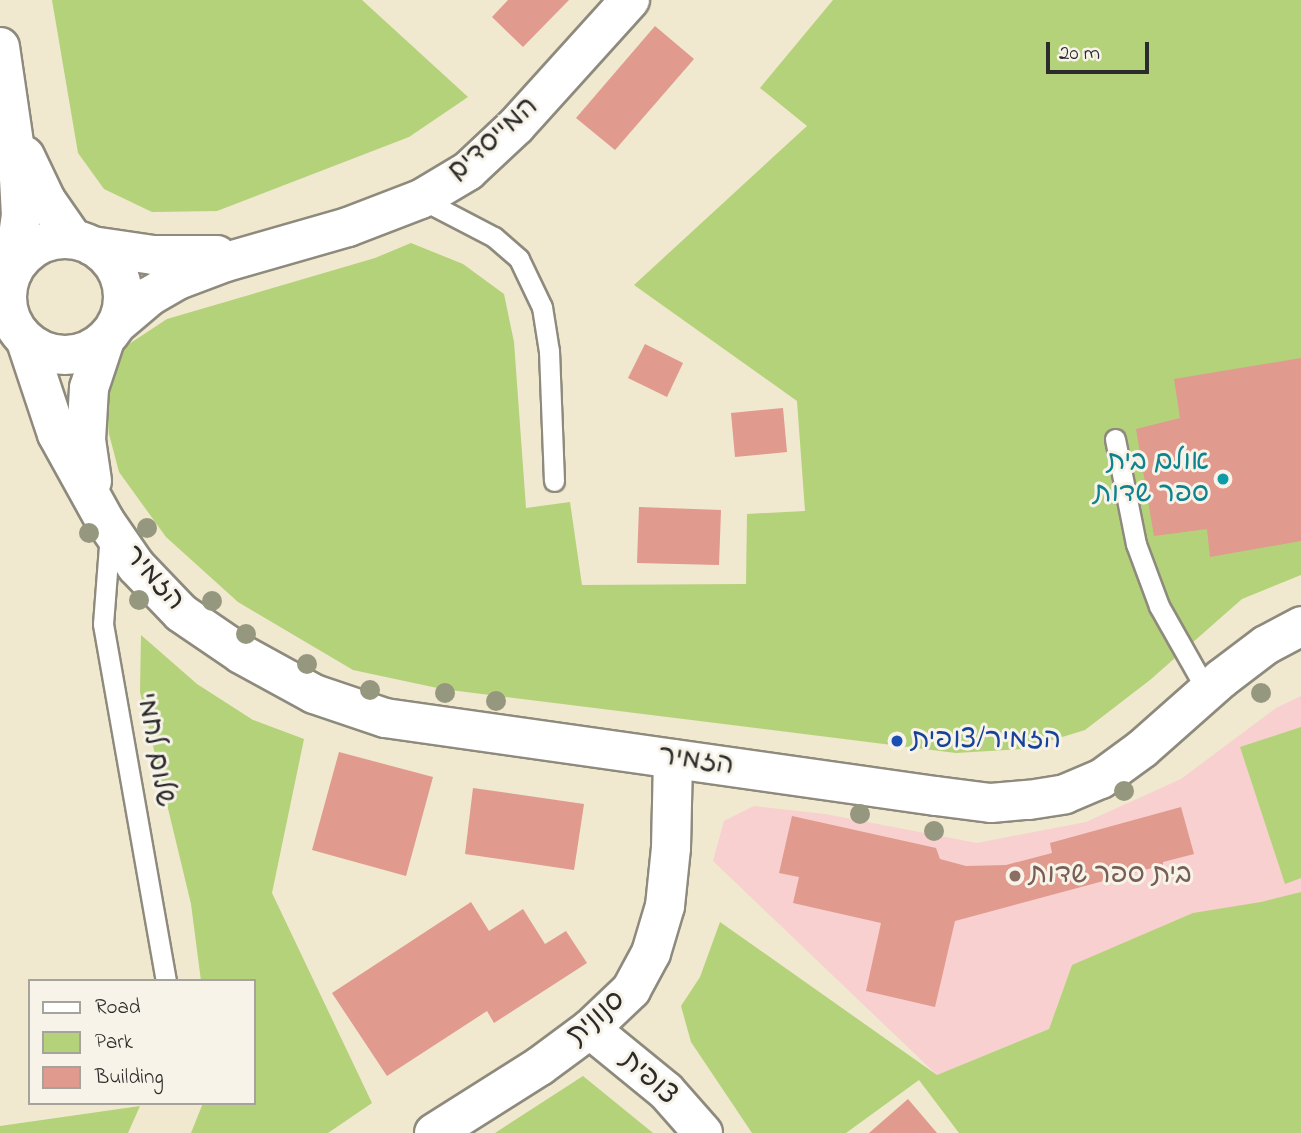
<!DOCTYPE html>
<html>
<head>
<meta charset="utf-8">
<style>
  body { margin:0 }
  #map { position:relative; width:1301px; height:1133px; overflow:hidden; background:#f0e8cf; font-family:"Indie Flower","Playpen Sans Hebrew",sans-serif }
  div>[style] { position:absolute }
  .built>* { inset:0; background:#f7d0cf }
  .green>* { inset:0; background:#b4d279 }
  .building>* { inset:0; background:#e09a8e }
  .roads { filter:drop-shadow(2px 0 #8e8a7d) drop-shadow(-2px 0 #8e8a7d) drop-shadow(0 2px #8e8a7d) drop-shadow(0 -2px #8e8a7d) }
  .lane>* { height:19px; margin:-9.5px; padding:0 9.5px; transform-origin:9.5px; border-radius:9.5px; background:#fff }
  .street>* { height:38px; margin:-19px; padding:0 19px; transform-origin:19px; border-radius:19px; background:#fff }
  .secondary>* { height:38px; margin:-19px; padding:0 19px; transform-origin:19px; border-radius:19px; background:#fff }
  .secondary>.ring { margin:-19px; padding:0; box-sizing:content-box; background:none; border:38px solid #fff; border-radius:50% }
  .trees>* { width:20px; height:20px; margin:-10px; border-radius:50%; background:#96977f }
  .dots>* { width:19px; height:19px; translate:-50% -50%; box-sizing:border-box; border:4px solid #f7f3e8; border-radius:50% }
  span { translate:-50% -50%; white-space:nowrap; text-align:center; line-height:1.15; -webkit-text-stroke:6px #f7f3e8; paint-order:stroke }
  .street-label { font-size:28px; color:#2b2b2b }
  .culture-label { font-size:28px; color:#0d838f }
  .right { translate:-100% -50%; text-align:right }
  .transit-label { font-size:28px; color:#164399 }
  .left { translate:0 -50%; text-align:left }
  .education-label { font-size:28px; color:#785e54 }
  .legend { position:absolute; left:28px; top:979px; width:228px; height:126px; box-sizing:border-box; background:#f7f3e8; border:2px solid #a5a39c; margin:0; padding:9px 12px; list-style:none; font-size:21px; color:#2b2b2b }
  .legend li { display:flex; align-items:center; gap:14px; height:35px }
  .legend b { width:35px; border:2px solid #a5a39c }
  .scale { position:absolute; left:1046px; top:42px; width:103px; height:32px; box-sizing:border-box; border:4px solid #2b2b2b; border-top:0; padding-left:9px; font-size:21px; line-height:24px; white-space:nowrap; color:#2b2b2b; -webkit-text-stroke:5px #f7f3e8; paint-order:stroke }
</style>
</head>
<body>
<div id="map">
  <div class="built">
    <i style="clip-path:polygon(1301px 696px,1301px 892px,1072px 965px,1049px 1029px,937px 1075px,713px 861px,724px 821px,754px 806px,825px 814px,977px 843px,1086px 822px,1181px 779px,1276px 708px)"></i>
  </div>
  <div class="green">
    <i style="clip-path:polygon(52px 0,362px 0,468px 97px,409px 137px,217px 211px,152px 212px,104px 189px,78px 153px)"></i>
    <i style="clip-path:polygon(833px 0,1301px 0,1301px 575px,1242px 599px,1150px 680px,1085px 730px,1023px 749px,956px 753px,442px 689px,353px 670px,238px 602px,166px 537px,119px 472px,109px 434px,104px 387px,126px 346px,167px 319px,375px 258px,411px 243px,463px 264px,504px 294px,514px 342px,526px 508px,570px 502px,582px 585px,746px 584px,747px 514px,805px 511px,797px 401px,634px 285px,807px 126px,760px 88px)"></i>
    <i style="clip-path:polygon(141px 635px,197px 684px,253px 720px,304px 739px,272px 893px,372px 1103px,328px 1133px,191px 1133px,203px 1103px,254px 1103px,254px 981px,201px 981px,191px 904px,140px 692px)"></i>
    <i style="clip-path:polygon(1301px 727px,1301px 878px,1285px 884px,1240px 747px)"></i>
    <i style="clip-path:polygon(1301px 892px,1301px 1133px,959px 1133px,919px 1080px,846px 1133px,752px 1133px,691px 1042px,681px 1006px,700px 977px,720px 922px,937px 1075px,1049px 1029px,1072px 965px,1193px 913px,1261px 902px)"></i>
    <i style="clip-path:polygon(583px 1076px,653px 1133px,494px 1133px,495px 1133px)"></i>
    <i style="clip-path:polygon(140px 1106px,128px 1133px,0 1133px,0 1126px)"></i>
  </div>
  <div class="building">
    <i style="clip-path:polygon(508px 0,569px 0,523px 47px,492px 17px)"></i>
    <i style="clip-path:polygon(655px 26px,694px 59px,615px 150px,576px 118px)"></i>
    <i style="clip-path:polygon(645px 344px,683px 363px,667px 397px,628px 378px)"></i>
    <i style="clip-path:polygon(1301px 358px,1301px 541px,1210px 557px,1207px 529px,1154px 536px,1136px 429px,1180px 418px,1174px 379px)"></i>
    <i style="clip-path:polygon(783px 408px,787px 452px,735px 457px,731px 413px)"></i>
    <i style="clip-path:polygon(639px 507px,721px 510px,719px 565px,637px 563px)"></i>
    <i style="clip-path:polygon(339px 752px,433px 777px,406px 876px,312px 850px)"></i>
    <i style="clip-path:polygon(473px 788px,584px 804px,574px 870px,465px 854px)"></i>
    <i style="clip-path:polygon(1181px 807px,1194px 854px,1163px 862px,1163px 865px,955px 921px,935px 1007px,866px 991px,881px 923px,793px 903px,799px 877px,779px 873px,792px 816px,936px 848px,940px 859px,966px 866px,1006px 865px,1052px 853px,1050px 843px)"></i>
    <i style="clip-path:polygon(471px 902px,489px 931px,523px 909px,545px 944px,566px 931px,587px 963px,494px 1023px,487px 1011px,387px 1076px,332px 993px)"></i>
    <i style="clip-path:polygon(908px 1099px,937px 1133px,869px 1133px)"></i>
  </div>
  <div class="roads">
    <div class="lane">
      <i style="left:421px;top:199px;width:82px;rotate:27.5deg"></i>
      <i style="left:494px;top:237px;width:33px;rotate:41deg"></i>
      <i style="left:519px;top:259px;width:53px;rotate:64.4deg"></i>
      <i style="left:542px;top:307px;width:45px;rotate:81deg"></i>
      <i style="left:549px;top:351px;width:130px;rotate:87.8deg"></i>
      <i style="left:1115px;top:439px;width:107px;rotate:78.7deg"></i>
      <i style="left:1136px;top:544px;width:66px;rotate:69.6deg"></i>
      <i style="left:1159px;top:606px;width:98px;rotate:60.5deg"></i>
      <i style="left:110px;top:533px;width:91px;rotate:94.4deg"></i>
      <i style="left:103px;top:624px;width:363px;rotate:80deg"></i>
    </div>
    <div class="street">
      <i style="left:92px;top:246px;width:62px;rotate:8.4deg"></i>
      <i style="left:153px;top:255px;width:64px"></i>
      <i style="left:117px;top:324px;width:43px;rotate:-40.3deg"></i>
      <i style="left:150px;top:296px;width:32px;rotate:-30deg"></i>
      <i style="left:178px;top:280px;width:51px;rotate:-20.6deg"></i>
      <i style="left:226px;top:262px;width:127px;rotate:-16deg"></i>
      <i style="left:348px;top:227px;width:78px;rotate:-21deg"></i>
      <i style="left:421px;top:199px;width:55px;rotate:-30.8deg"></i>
      <i style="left:468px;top:171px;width:66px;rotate:-43.2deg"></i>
      <i style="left:516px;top:126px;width:170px;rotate:-47.9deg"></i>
      <i style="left:590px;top:1029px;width:98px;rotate:39.2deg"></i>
      <i style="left:666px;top:1091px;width:56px;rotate:48.6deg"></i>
    </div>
    <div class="secondary">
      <i style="left:0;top:47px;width:132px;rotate:81.7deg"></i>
      <i style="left:19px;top:178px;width:37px;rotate:87deg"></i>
      <i style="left:21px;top:215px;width:57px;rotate:98.1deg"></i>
      <i style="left:25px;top:156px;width:49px;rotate:64.5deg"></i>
      <i style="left:46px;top:200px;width:47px;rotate:55.3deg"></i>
      <i class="ring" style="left:7px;top:239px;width:78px;height:78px"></i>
      <i style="left:26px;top:341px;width:98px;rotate:71.6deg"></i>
      <i style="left:57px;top:434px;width:99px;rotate:61.1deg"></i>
      <i style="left:105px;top:521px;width:55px;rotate:55.4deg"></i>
      <i style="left:136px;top:566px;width:65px;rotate:46.2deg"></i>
      <i style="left:181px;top:613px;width:73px;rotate:34.3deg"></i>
      <i style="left:241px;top:654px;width:83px;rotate:28.7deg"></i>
      <i style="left:314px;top:694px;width:75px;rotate:18.7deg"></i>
      <i style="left:385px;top:718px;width:556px;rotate:8.06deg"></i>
      <i style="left:936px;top:796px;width:55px;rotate:7.3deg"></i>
      <i style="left:991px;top:803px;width:38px;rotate:-5deg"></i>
      <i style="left:1029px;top:800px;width:36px;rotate:-9deg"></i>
      <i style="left:1065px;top:794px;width:39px;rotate:-23deg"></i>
      <i style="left:1101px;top:779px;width:51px;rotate:-36.2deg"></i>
      <i style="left:1142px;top:749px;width:106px;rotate:-41.5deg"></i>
      <i style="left:1221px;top:679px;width:56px;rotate:-37.1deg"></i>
      <i style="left:1266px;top:645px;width:40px;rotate:-28deg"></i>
      <i style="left:92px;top:481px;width:41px;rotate:-98.3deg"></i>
      <i style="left:86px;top:440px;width:52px;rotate:-86.7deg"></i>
      <i style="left:89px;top:388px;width:51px;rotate:-71.6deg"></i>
      <i style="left:434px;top:1133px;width:125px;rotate:-32.3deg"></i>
      <i style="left:540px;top:1066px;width:62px;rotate:-36.5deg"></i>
      <i style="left:590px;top:1029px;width:57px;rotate:-43.6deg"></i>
      <i style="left:631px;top:990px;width:42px;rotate:-61.6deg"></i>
      <i style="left:651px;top:953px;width:49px;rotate:-73.4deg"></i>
      <i style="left:665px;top:906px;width:58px;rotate:-84.1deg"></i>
      <i style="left:671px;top:848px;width:89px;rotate:-88.7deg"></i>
    </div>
  </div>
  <div class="trees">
    <i style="left:147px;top:528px"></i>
    <i style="left:89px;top:533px"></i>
    <i style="left:139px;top:600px"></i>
    <i style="left:212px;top:601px"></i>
    <i style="left:246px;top:634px"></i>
    <i style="left:307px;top:664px"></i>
    <i style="left:370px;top:690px"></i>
    <i style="left:445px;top:693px"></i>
    <i style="left:1261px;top:693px"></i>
    <i style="left:496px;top:701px"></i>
    <i style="left:1124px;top:791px"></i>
    <i style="left:860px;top:814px"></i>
    <i style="left:934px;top:831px"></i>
  </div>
  <div class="dots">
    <i style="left:1223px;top:479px;background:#0f9aa8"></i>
    <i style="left:897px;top:741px;background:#1a4fb4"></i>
    <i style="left:1015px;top:876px;background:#8d6e63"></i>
  </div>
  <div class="street-label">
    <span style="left:494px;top:140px;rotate:-42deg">המייסדים</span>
    <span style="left:153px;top:579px;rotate:48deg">הזמיר</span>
    <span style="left:154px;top:750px;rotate:80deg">שלום לחמי</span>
    <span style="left:696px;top:762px;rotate:8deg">הזמיר</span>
    <span style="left:597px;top:1019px;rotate:-41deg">סנונית</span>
    <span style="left:648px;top:1079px;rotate:42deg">צופית</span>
  </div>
  <div class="culture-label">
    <span class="right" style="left:1209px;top:479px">אולם בית<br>ספר שדות</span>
  </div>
  <div class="transit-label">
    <span class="left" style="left:911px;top:741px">הזמיר/צופית</span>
  </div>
  <div class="education-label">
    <span class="left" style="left:1029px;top:876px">בית ספר שדות</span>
  </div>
  <ul class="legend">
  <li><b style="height:9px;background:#fff"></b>Road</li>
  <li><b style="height:19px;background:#b4d279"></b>Park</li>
  <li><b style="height:19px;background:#e09a8e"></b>Building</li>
  </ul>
  <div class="scale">20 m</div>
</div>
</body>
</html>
